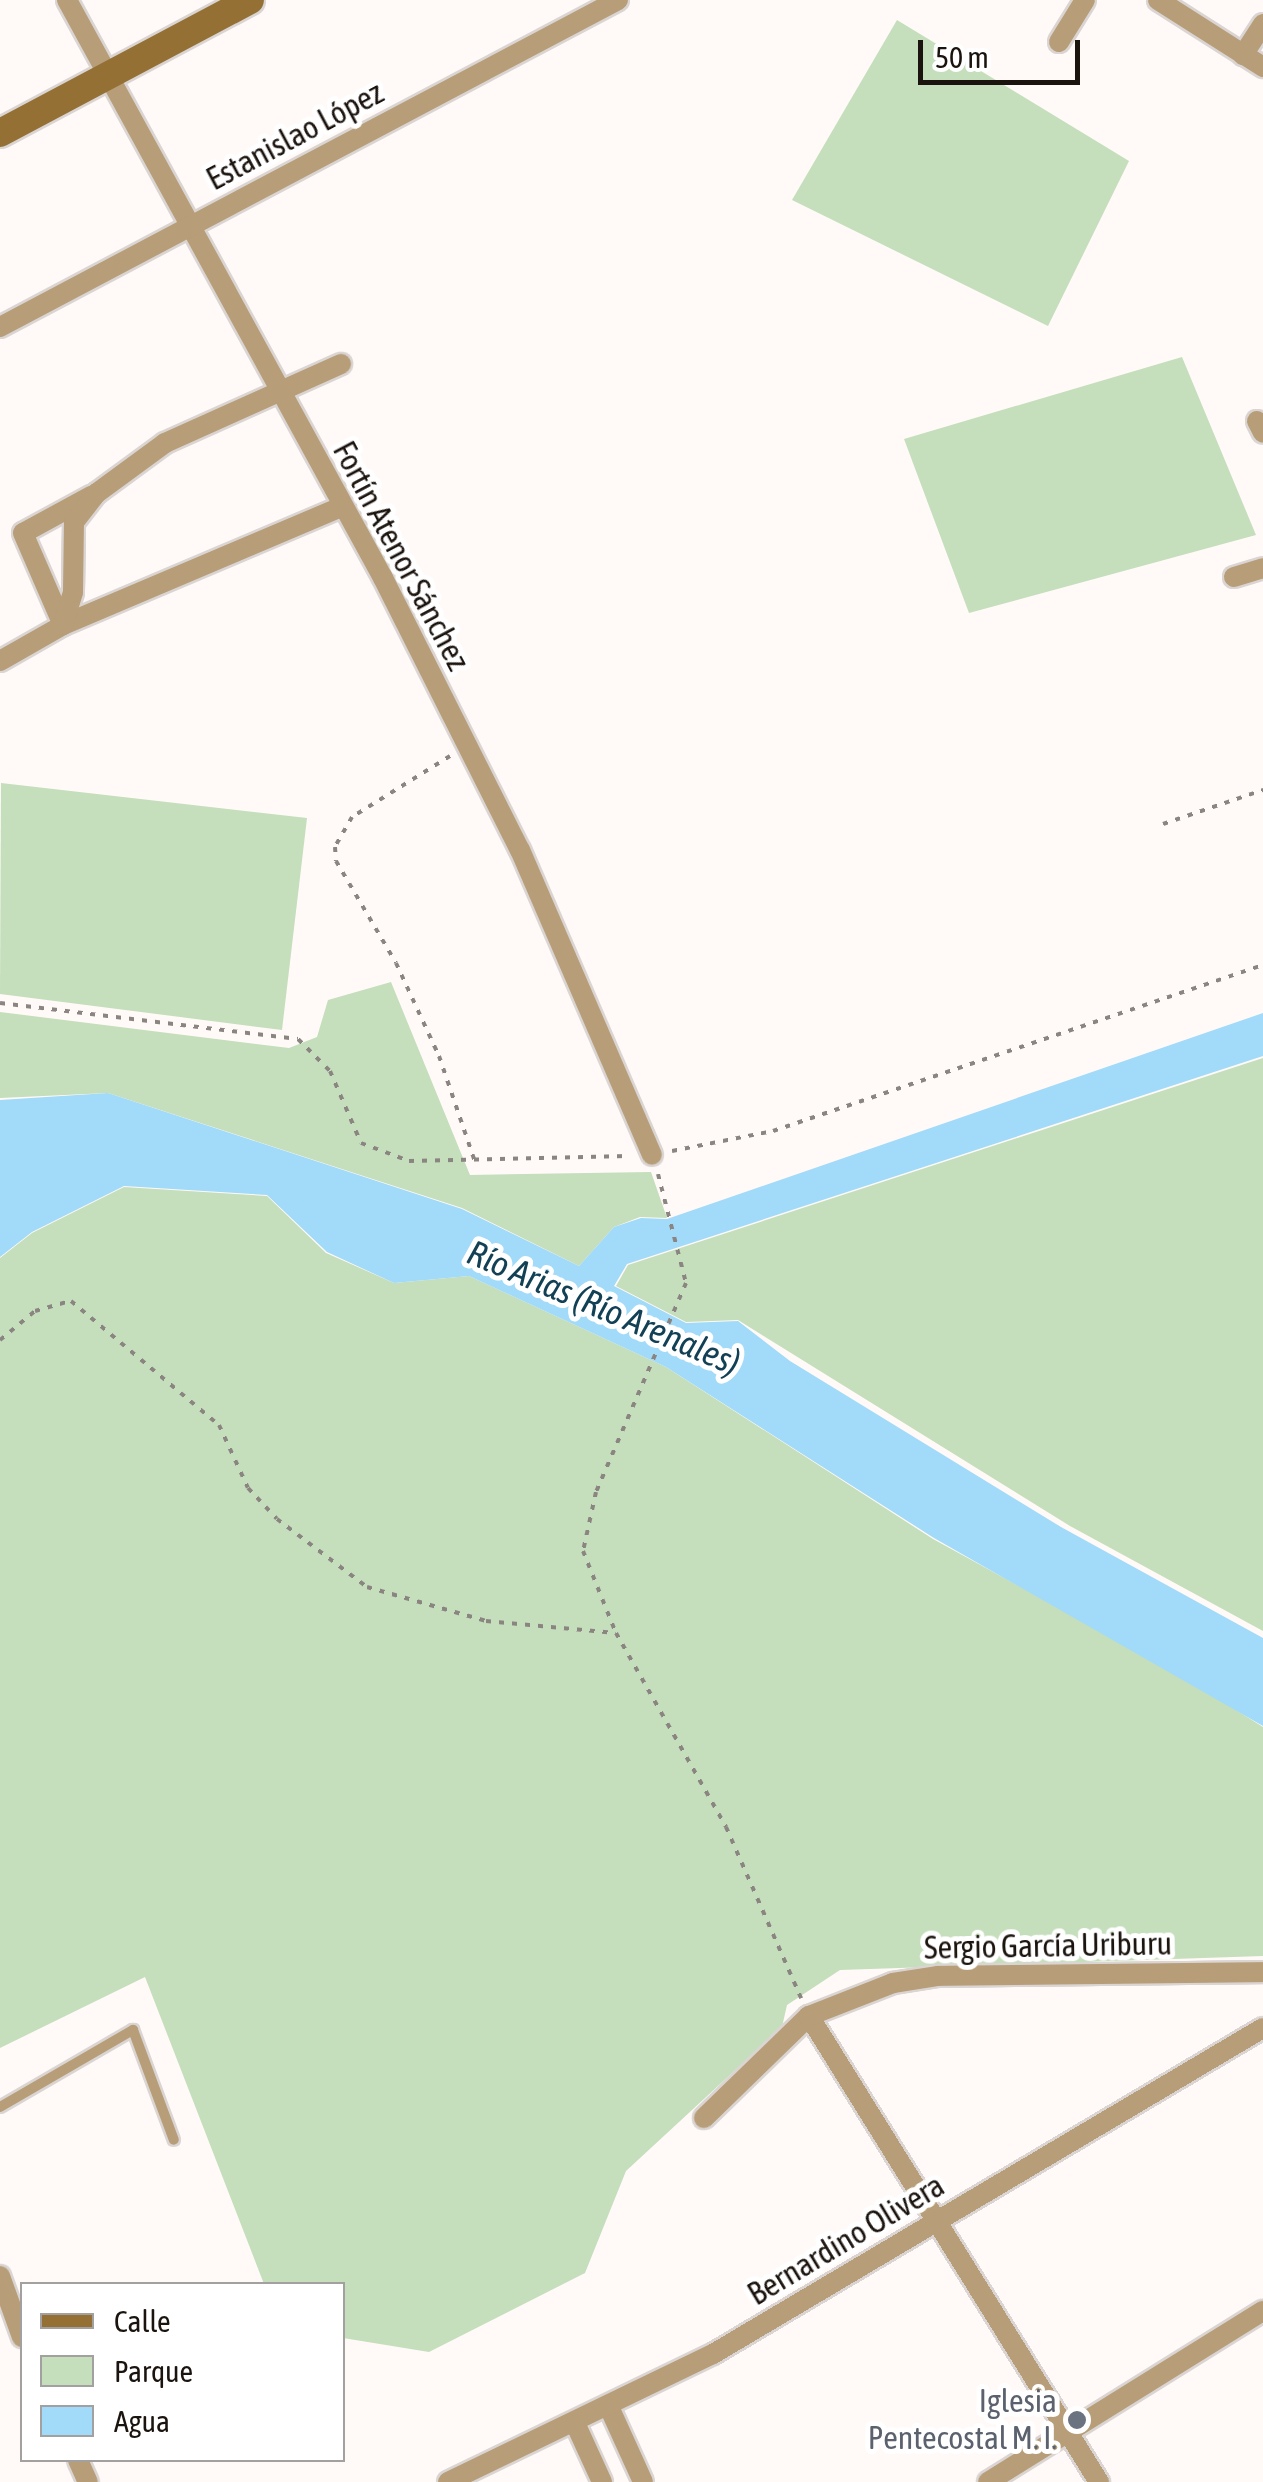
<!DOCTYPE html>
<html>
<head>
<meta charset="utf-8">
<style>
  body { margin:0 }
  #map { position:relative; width:1263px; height:2482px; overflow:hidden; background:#fffaf7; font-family:"Asap Condensed",sans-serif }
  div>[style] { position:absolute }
  .green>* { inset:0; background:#c5debc }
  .water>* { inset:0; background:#a2daf9 }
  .path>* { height:4px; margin-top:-2px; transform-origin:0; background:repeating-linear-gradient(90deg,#8b8581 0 5px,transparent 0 13px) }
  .roads { filter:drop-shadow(2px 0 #dad5d2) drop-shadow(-2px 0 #dad5d2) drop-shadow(0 2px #dad5d2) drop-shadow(0 -2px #dad5d2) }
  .lane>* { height:10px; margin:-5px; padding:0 5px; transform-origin:5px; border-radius:5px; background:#b79d78 }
  .street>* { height:20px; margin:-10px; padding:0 10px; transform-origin:10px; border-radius:10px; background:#b79d78 }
  .secondary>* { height:28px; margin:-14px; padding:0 14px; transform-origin:14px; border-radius:14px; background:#957035 }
  .dots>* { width:28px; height:28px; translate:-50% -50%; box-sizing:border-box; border:5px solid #fff; border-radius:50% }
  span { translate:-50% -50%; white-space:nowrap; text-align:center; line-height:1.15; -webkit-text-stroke:10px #fff; paint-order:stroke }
  .street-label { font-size:32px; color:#1a130e }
  .worship-label { font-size:32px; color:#5b616d }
  .right { translate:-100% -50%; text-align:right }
  .water-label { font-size:35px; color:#124055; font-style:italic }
  .legend { position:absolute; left:20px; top:2282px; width:325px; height:180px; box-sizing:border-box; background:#fff; border:2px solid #a3a19f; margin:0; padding:12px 18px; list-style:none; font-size:30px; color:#1a130e }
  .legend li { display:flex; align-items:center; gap:20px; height:50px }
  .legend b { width:50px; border:2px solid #a3a19f }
  .scale { position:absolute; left:918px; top:40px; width:162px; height:45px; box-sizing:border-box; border:5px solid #1a130e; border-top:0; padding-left:12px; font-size:30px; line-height:35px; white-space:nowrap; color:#1a130e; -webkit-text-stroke:8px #fff; paint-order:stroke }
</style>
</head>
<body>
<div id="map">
  <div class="green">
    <i style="clip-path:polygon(897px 20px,1129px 161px,1048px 326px,792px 200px)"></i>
    <i style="clip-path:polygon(1182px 357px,1256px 535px,969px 613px,904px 439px)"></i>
    <i style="clip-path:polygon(1px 783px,307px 818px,282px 1030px,0 994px)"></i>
    <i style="clip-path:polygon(391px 982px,470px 1175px,651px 1172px,667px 1218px,640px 1217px,614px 1227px,579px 1266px,462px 1208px,108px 1093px,0 1098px,0 1012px,289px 1048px,317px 1037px,328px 1000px)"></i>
    <i style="clip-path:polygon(1263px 1058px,1263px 1631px,1070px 1526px,738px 1320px,686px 1322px,616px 1286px,628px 1265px)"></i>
    <i style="clip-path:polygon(124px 1187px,267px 1196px,326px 1253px,394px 1283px,469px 1276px,666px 1367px,933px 1539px,1169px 1668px,1263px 1727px,1263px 1956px,840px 1970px,787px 2005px,782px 2027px,626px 2171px,585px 2273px,429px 2352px,343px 2338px,342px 2284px,264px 2284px,145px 1977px,0 2048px,0 1258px,32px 1233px)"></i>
  </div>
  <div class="water">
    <i style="clip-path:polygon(1263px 1013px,1263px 1056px,627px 1264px,614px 1286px,686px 1323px,738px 1321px,790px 1361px,1061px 1527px,1263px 1638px,1263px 1726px,934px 1538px,666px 1367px,469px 1276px,394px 1283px,327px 1252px,267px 1195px,124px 1186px,32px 1232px,0 1257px,0 1100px,108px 1093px,462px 1209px,579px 1266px,614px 1227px,641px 1218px,667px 1219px)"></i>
  </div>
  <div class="path">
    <i style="left:450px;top:756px;width:115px;rotate:148.1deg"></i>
    <i style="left:352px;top:817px;width:34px;rotate:120deg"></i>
    <i style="left:335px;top:847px;width:14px;rotate:86deg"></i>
    <i style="left:336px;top:861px;width:118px;rotate:59.5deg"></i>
    <i style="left:396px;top:963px;width:102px;rotate:65.2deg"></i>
    <i style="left:439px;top:1056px;width:112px;rotate:71.2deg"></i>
    <i style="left:1163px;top:824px;width:106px;rotate:-18.8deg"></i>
    <i style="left:0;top:1003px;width:300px;rotate:6.9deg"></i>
    <i style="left:298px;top:1039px;width:45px;rotate:45deg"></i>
    <i style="left:330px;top:1071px;width:78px;rotate:66.7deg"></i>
    <i style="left:361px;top:1143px;width:51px;rotate:20.6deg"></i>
    <i style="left:409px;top:1161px;width:219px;rotate:-1.3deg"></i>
    <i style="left:672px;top:1151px;width:103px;rotate:-11.2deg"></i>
    <i style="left:773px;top:1131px;width:517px;rotate:-18.72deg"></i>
    <i style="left:658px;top:1174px;width:113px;rotate:75.6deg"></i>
    <i style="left:686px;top:1283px;width:228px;rotate:113.3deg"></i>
    <i style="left:596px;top:1492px;width:60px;rotate:102.4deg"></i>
    <i style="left:583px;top:1551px;width:88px;rotate:68.1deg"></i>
    <i style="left:616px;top:1633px;width:223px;rotate:60.4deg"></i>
    <i style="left:726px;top:1827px;width:187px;rotate:66.3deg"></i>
    <i style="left:0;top:1340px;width:45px;rotate:-39.6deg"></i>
    <i style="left:35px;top:1311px;width:37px;rotate:-16deg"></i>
    <i style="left:71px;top:1301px;width:193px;rotate:40deg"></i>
    <i style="left:219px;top:1425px;width:69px;rotate:65.3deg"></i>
    <i style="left:248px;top:1488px;width:42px;rotate:46.9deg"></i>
    <i style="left:277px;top:1519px;width:113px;rotate:37.1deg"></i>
    <i style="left:367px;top:1587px;width:124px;rotate:15.9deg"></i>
    <i style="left:486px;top:1621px;width:130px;rotate:5.3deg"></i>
  </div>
  <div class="roads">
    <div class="lane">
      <i style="left:0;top:2107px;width:154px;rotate:-30.1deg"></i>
      <i style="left:133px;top:2030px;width:117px;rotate:69.6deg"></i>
    </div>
    <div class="street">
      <i style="left:67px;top:0;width:659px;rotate:61.33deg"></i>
      <i style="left:383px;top:578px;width:305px;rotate:63.3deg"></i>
      <i style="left:520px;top:850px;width:332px;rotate:66.6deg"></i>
      <i style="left:1158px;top:0;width:125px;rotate:32.5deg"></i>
      <i style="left:1059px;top:42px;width:49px;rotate:-58.2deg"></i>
      <i style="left:1243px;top:55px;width:37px;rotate:-57deg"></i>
      <i style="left:0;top:327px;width:699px;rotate:-27.88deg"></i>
      <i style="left:1257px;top:421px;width:13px;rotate:63deg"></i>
      <i style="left:91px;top:496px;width:77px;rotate:151.4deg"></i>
      <i style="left:23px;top:533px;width:100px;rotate:66.5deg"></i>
      <i style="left:63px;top:625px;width:304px;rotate:-23deg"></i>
      <i style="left:1234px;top:577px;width:30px;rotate:-17deg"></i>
      <i style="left:0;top:661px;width:73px;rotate:-29.7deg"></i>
      <i style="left:63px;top:625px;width:34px;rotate:-73deg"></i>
      <i style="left:73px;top:592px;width:70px;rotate:-89.2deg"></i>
      <i style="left:74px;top:522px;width:37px;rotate:-52deg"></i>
      <i style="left:97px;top:493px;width:84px;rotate:-36.3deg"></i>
      <i style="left:165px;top:443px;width:193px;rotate:-24.2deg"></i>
      <i style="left:809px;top:2016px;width:549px;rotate:58.11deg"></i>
      <i style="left:704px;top:2118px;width:146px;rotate:-44.2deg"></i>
      <i style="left:809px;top:2016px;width:90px;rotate:-21.4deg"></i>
      <i style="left:893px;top:1983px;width:46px;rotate:-8.8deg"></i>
      <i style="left:938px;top:1976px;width:325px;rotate:-0.7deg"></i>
      <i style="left:0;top:2276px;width:65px;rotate:70.2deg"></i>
      <i style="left:609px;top:2407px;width:82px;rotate:65.6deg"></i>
      <i style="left:575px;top:2423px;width:65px;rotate:65.4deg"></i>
      <i style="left:78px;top:2460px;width:24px;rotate:66deg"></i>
      <i style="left:448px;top:2482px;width:294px;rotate:-25.8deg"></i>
      <i style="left:713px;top:2354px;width:639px;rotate:-30.66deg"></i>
      <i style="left:988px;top:2482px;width:324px;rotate:-31.9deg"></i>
    </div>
    <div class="secondary">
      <i style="left:0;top:133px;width:283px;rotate:-28deg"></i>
    </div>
  </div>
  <div class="dots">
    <i style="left:1077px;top:2420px;background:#6b7280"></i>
  </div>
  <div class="street-label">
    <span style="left:295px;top:136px;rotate:-28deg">Estanislao López</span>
    <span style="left:401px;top:556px;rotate:62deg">Fortín Atenor Sánchez</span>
    <span style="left:1048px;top:1946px;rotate:-1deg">Sergio García Uriburu</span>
    <span style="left:846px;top:2240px;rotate:-31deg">Bernardino Olivera</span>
  </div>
  <div class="worship-label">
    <span class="right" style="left:1057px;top:2420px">Iglesia<br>Pentecostal M. I.</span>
  </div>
  <div class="water-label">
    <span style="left:604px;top:1307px;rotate:23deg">Río Arias (Río Arenales)</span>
  </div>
  <ul class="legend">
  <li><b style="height:12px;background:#957035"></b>Calle</li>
  <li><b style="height:28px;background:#c5debc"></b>Parque</li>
  <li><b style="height:28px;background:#a2daf9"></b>Agua</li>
  </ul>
  <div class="scale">50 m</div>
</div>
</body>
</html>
